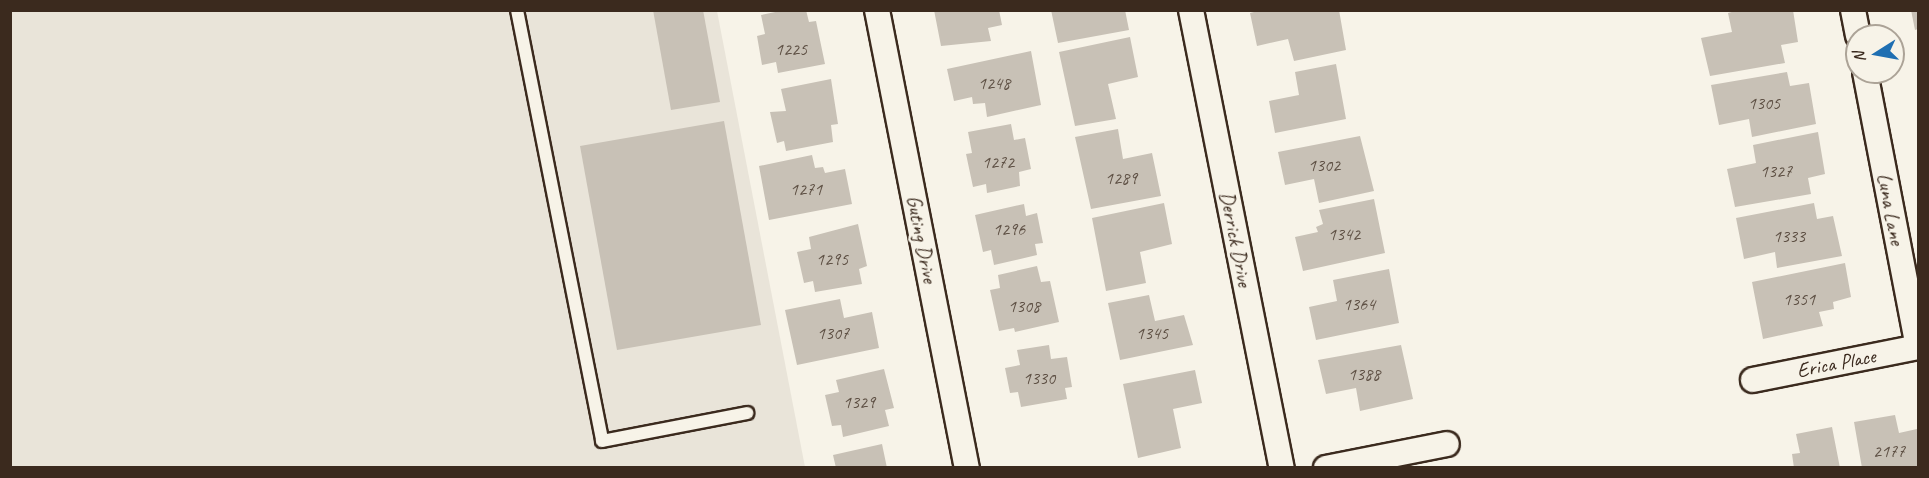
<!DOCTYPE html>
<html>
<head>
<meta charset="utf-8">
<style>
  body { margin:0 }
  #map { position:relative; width:1929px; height:478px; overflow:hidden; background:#f7f3e8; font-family:Caveat,sans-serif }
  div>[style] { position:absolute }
  .built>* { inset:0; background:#e9e4d9 }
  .building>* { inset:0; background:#c8c1b6 }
  .roads { filter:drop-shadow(2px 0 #3b2a1e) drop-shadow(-2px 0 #3b2a1e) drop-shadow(0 2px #3b2a1e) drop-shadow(0 -2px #3b2a1e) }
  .service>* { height:12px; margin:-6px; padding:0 6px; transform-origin:6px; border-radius:6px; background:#f7f3e8 }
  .minor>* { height:24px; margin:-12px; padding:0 12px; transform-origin:12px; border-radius:12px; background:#f7f3e8 }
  span { translate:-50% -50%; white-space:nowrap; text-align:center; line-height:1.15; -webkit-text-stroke:5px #f7f3e8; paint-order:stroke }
  .number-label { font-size:18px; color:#5e5044 }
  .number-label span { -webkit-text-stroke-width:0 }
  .street-label { font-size:21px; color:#3b2a1e }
  .frame { position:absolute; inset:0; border:12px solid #3b2a1e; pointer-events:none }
  .north { position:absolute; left:1845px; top:24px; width:60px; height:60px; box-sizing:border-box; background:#f7f3e8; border:2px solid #aca397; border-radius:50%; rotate:259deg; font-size:16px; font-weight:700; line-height:24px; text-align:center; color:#3b2a1e }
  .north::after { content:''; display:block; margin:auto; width:21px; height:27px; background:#1f6fb2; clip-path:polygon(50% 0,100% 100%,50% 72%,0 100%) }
</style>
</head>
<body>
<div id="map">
  <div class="built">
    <i style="clip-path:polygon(10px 11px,717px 11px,805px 467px,11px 467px)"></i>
  </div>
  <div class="building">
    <i style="clip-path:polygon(653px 10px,703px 10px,720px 102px,671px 110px)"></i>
    <i style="clip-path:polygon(785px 10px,806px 10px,809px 22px,816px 21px,825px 64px,778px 73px,776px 62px,762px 65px,757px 36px,765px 34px,761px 15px)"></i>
    <i style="clip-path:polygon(934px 10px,999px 10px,1002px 25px,988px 28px,991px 41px,941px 46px)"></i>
    <i style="clip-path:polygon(1051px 10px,1125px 10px,1129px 30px,1058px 43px)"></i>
    <i style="clip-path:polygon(1262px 10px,1339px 10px,1346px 50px,1294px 61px,1288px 39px,1257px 46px,1250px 13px)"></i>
    <i style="clip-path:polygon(1739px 10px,1793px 10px,1798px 42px,1781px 45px,1785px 63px,1710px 76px,1701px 38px,1732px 32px,1728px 13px)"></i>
    <i style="clip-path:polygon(1911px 10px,1918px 10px,1918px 29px,1915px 30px)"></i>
    <i style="clip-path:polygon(1130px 37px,1138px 77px,1108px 84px,1116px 119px,1075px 126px,1059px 52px)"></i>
    <i style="clip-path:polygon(1031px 51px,1041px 105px,987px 117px,985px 103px,973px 104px,972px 97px,954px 101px,947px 69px)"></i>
    <i style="clip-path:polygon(1336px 64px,1346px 119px,1275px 133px,1269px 101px,1299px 95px,1295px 72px)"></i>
    <i style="clip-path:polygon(1787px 72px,1790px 86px,1809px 83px,1816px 124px,1752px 137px,1749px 119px,1719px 125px,1711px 85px)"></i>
    <i style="clip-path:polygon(831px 79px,838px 124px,831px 125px,833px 142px,786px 151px,784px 141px,777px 143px,770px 112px,786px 111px,781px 89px)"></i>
    <i style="clip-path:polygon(724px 121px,761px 325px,617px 350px,580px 146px)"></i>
    <i style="clip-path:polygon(1011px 124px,1014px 140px,1025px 138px,1031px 169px,1019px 172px,1020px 186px,987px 193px,986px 184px,973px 187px,966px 154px,972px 153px,968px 132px)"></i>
    <i style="clip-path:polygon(1118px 129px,1123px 159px,1152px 153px,1161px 196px,1091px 209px,1075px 137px)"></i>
    <i style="clip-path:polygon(1818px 132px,1825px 174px,1808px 178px,1811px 194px,1735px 207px,1727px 169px,1756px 163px,1753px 145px)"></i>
    <i style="clip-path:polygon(1360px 136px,1374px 191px,1319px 203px,1314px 179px,1285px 185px,1278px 152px)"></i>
    <i style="clip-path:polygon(812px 155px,815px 168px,823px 167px,825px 173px,845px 169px,852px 204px,769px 220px,759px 166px)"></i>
    <i style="clip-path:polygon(1374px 199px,1385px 253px,1303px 271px,1295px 237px,1318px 232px,1316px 227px,1323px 224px,1319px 210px)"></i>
    <i style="clip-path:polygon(1164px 203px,1172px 244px,1140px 252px,1146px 283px,1106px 291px,1092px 218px)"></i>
    <i style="clip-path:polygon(1814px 203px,1817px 219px,1833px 216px,1842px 256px,1777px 268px,1775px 252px,1744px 259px,1736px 218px)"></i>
    <i style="clip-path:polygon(1024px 204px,1026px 216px,1037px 213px,1043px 243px,1035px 244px,1037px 255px,994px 265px,991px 250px,983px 252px,975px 215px)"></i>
    <i style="clip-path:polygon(858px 224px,867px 266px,859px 269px,862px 284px,815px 292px,813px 281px,804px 283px,797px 252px,811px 249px,809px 237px)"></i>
    <i style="clip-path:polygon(1845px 263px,1851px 297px,1833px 302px,1834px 309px,1819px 312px,1823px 326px,1763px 339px,1752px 282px)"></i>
    <i style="clip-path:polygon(1037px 266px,1041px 282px,1050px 281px,1059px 322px,1015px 332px,1014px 328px,999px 331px,990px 290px,1000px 288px,998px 275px)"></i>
    <i style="clip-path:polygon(1389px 269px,1399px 323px,1316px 340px,1309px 307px,1337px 301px,1333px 280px)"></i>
    <i style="clip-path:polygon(1149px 295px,1155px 321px,1184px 315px,1193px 345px,1120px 360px,1108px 303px)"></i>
    <i style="clip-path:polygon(840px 299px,844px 318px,872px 312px,879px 348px,797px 365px,785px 310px)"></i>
    <i style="clip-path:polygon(1049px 345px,1051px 359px,1067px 357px,1072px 387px,1065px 388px,1067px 399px,1021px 407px,1018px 392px,1010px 393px,1005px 368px,1020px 365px,1017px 350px)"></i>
    <i style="clip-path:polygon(1401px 345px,1413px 399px,1360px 411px,1356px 388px,1326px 394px,1318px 360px)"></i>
    <i style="clip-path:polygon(884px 369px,894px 408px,885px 410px,889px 426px,843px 437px,841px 425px,832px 426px,825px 395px,839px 392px,836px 380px)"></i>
    <i style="clip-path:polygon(1195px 370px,1202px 403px,1173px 409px,1181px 448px,1138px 458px,1123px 384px)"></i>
    <i style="clip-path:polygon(1895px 415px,1899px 433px,1917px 429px,1918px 468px,1862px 468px,1854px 422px)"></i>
    <i style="clip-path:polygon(1832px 427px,1840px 468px,1794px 468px,1792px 454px,1800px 453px,1796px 434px)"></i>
    <i style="clip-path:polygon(882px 444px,887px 468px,836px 468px,833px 455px)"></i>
  </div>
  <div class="roads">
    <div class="service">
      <i style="left:517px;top:10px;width:439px;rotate:78.8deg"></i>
      <i style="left:602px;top:441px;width:148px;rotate:-10.9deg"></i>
    </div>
    <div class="minor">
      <i style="left:877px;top:10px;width:467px;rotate:78.9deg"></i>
      <i style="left:1191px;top:10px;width:467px;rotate:78.8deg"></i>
      <i style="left:1853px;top:10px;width:26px;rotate:79deg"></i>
      <i style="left:1865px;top:72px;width:280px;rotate:79.1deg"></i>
      <i style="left:1753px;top:380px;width:168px;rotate:-11.3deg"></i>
      <i style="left:1326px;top:468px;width:123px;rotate:-11.2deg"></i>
    </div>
  </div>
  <div class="number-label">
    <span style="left:791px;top:49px">1225</span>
    <span style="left:994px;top:83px">1248</span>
    <span style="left:1764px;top:103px">1305</span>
    <span style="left:998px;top:162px">1272</span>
    <span style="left:1324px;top:165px">1302</span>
    <span style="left:1776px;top:171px">1327</span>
    <span style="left:1121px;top:178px">1289</span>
    <span style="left:806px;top:189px">1271</span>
    <span style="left:1009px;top:229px">1296</span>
    <span style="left:1344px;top:234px">1342</span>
    <span style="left:1789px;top:236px">1333</span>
    <span style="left:832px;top:259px">1295</span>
    <span style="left:1799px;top:299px">1351</span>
    <span style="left:1359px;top:304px">1364</span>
    <span style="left:1024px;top:306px">1308</span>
    <span style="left:833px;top:333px">1307</span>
    <span style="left:1152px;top:333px">1345</span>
    <span style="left:1364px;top:374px">1388</span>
    <span style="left:1039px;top:378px">1330</span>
    <span style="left:859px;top:402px">1329</span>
    <span style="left:1889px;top:451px">2177</span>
  </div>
  <div class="street-label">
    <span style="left:1891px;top:209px;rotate:79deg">Luna Lane</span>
    <span style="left:922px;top:239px;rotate:79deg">Guting Drive</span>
    <span style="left:1236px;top:239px;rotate:79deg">Derrick Drive</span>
    <span style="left:1836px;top:363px;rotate:-11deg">Erica Place</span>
  </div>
  <div class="frame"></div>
  <div class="north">N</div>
</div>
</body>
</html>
